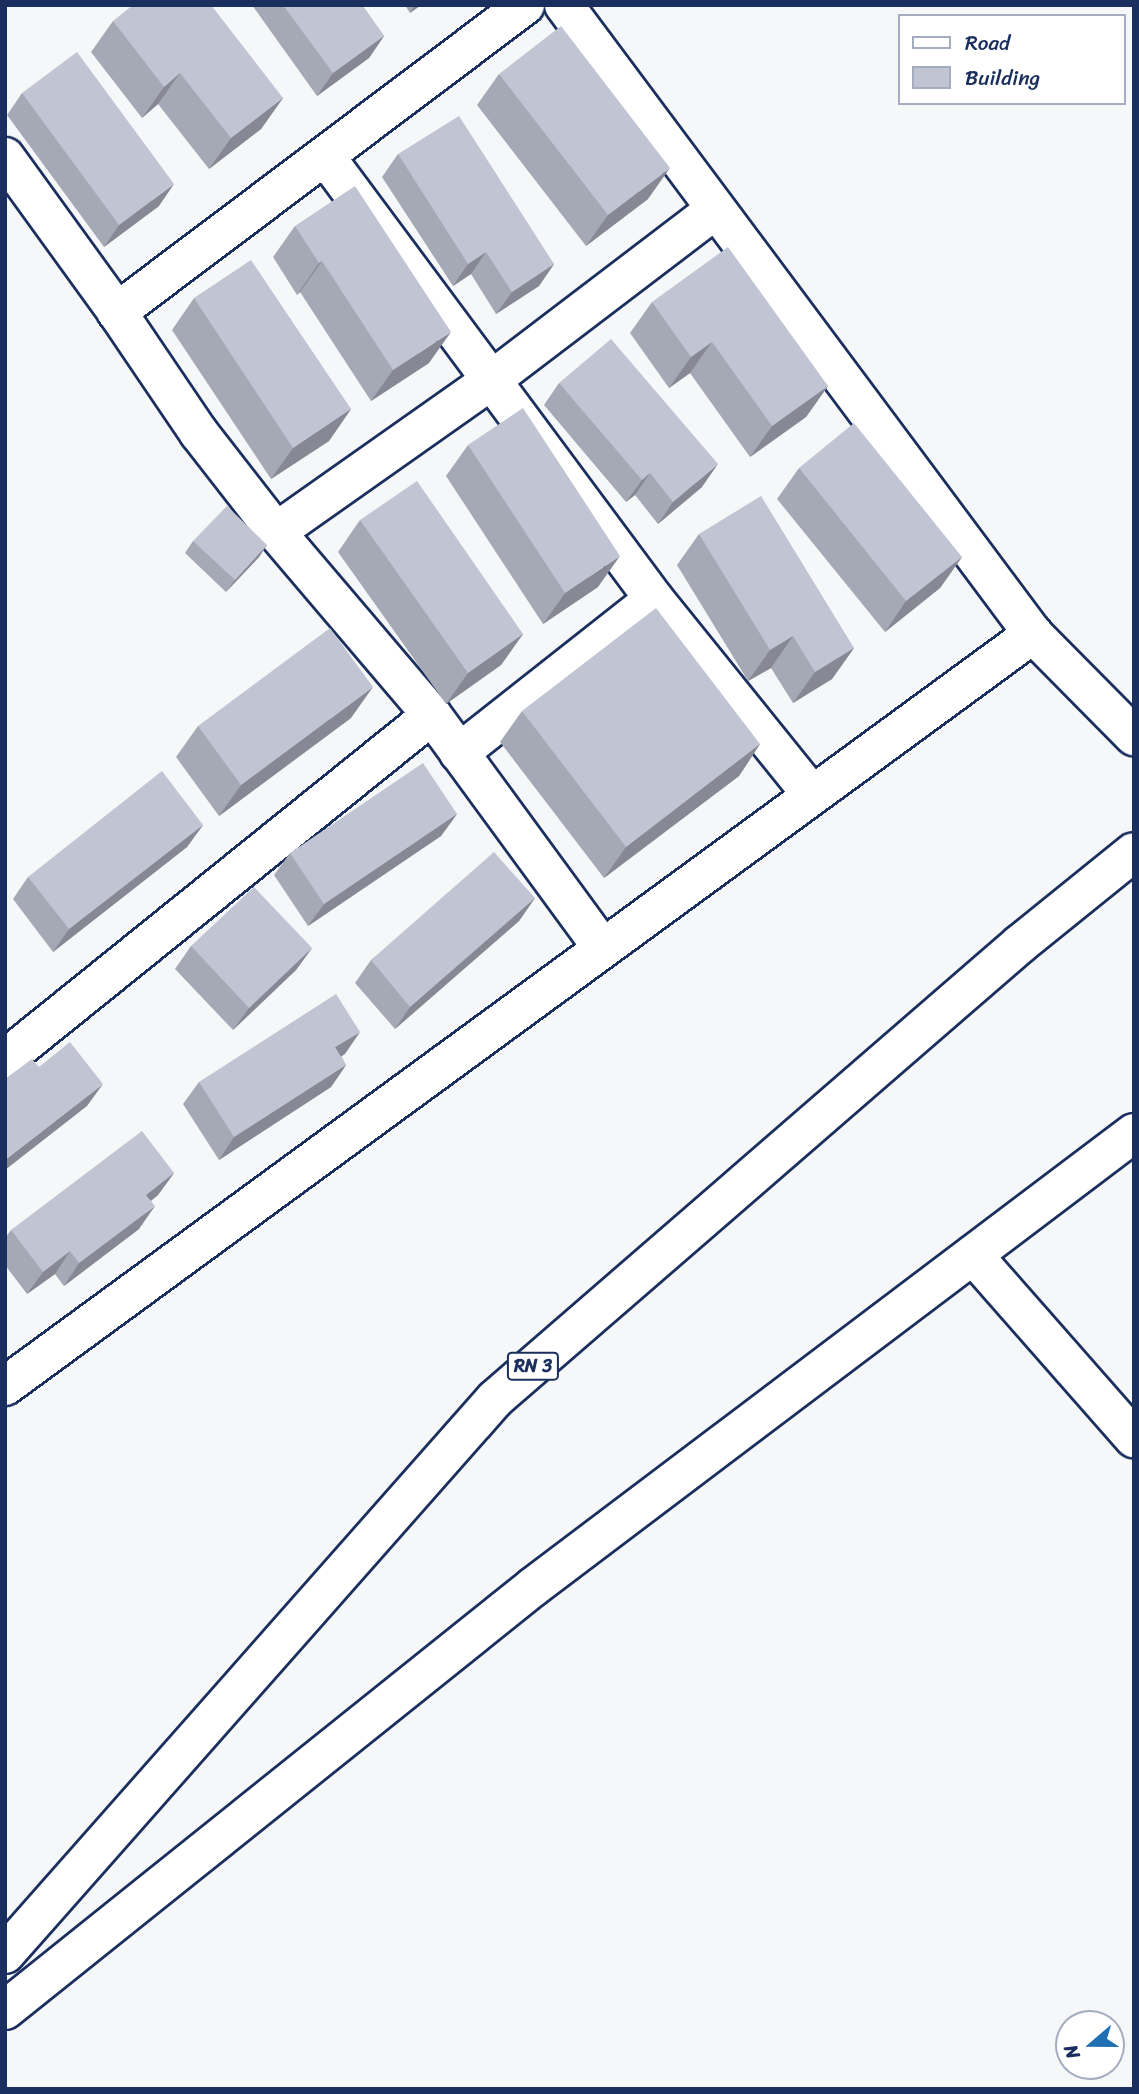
<!DOCTYPE html>
<html>
<head>
<meta charset="utf-8">
<style>
  body { margin:0 }
  #map { position:relative; width:1139px; height:2094px; overflow:hidden; background:#f6f7f9; font-family:Sriracha,sans-serif }
  div>[style] { position:absolute }
  .roads { filter:drop-shadow(2px 0 #1b2f5e) drop-shadow(-2px 0 #1b2f5e) drop-shadow(0 2px #1b2f5e) drop-shadow(0 -2px #1b2f5e) }
  .minor>* { height:38px; margin:-19px; padding:0 19px; transform-origin:19px; border-radius:19px; background:#fff }
  .primary>* { height:38px; margin:-19px; padding:0 19px; transform-origin:19px; border-radius:19px; background:#fff }
  .wall>* { inset:0; background:#a5a9b5 }
  .shaded-wall>* { inset:0; background:#868994 }
  .building>* { inset:0; background:#c0c4d3 }
  span { translate:-50% -50%; white-space:nowrap; text-align:center; line-height:1.15; -webkit-text-stroke:7px #fff; paint-order:stroke }
  .shield-label span { padding:2px 5px; background:#fff; border:2px solid; border-radius:5px; -webkit-text-stroke-width:0 }
  .shield-label { font-size:18px; color:#1b2f5e; font-weight:700 }
  .frame { position:absolute; inset:0; border:7px solid #1b2f5e; pointer-events:none }
  .legend { position:absolute; left:898px; top:14px; width:228px; height:91px; box-sizing:border-box; background:#fff; border:2px solid #a4acbf; margin:0; padding:9px 12px; list-style:none; font-size:21px; color:#1b2f5e }
  .legend li { display:flex; align-items:center; gap:14px; height:35px }
  .legend b { width:35px; border:2px solid #a4acbf }
  .north { position:absolute; left:1055px; top:2010px; width:70px; height:70px; box-sizing:border-box; background:#fff; border:2px solid #a4acbf; border-radius:50%; rotate:250deg; font-size:19px; font-weight:700; line-height:28px; text-align:center; color:#1b2f5e }
  .north::after { content:''; display:block; margin:auto; width:24px; height:32px; background:#1f6fb2; clip-path:polygon(50% 0,100% 100%,50% 72%,0 100%) }
</style>
</head>
<body>
<div id="map">
  <div class="roads">
    <div class="minor">
      <i style="left:525px;top:5px;width:511px;rotate:143.04deg"></i>
      <i style="left:117px;top:312px;width:146px;rotate:55.9deg"></i>
      <i style="left:199px;top:433px;width:125px;rotate:52.1deg"></i>
      <i style="left:276px;top:532px;width:240px;rotate:49.6deg"></i>
      <i style="left:432px;top:715px;width:288px;rotate:53.8deg"></i>
      <i style="left:564px;top:5px;width:785px;rotate:53.29deg"></i>
      <i style="left:1033px;top:634px;width:144px;rotate:45.3deg"></i>
      <i style="left:325px;top:156px;width:552px;rotate:53.4deg"></i>
      <i style="left:654px;top:599px;width:252px;rotate:51.1deg"></i>
      <i style="left:5px;top:157px;width:191px;rotate:54.1deg"></i>
      <i style="left:276px;top:532px;width:266px;rotate:-35.2deg"></i>
      <i style="left:493px;top:379px;width:279px;rotate:-37.3deg"></i>
      <i style="left:459px;top:753px;width:248px;rotate:-38.3deg"></i>
      <i style="left:5px;top:1059px;width:548px;rotate:-38.86deg"></i>
      <i style="left:973px;top:1255px;width:244px;rotate:48.7deg"></i>
      <i style="left:5px;top:1386px;width:1274px;rotate:-36.19deg"></i>
    </div>
    <div class="primary">
      <i style="left:5px;top:1954px;width:740px;rotate:-48.56deg"></i>
      <i style="left:495px;top:1399px;width:695px;rotate:-40.91deg"></i>
      <i style="left:1020px;top:944px;width:146px;rotate:-38.9deg"></i>
      <i style="left:5px;top:2010px;width:677px;rotate:-38.7deg"></i>
      <i style="left:533px;top:1587px;width:753px;rotate:-37.07deg"></i>
    </div>
  </div>
  <div class="wall">
    <i style="clip-path:polygon(252px 5px,362px 5px,384px 36px,369px 58px,317px 96px)"></i>
    <i style="clip-path:polygon(405px 5px,421px 5px,410px 13px)"></i>
    <i style="clip-path:polygon(113px 21px,283px 98px,261px 129px,209px 169px,158px 104px,142px 118px,91px 52px)"></i>
    <i style="clip-path:polygon(499px 74px,648px 199px,586px 246px,477px 105px)"></i>
    <i style="clip-path:polygon(22px 93px,159px 206px,104px 247px,7px 115px)"></i>
    <i style="clip-path:polygon(398px 154px,554px 264px,539px 286px,496px 314px,471px 274px,453px 286px,382px 177px)"></i>
    <i style="clip-path:polygon(295px 226px,429px 363px,371px 401px,300px 292px,297px 295px,273px 257px)"></i>
    <i style="clip-path:polygon(194px 298px,351px 409px,329px 441px,271px 479px,172px 330px)"></i>
    <i style="clip-path:polygon(652px 302px,828px 386px,806px 417px,750px 457px,690px 373px,669px 388px,630px 333px)"></i>
    <i style="clip-path:polygon(559px 383px,702px 487px,658px 524px,635px 495px,626px 502px,544px 405px)"></i>
    <i style="clip-path:polygon(468px 445px,598px 587px,543px 624px,446px 476px)"></i>
    <i style="clip-path:polygon(799px 468px,962px 557px,940px 588px,885px 632px,777px 499px)"></i>
    <i style="clip-path:polygon(360px 520px,523px 634px,501px 665px,446px 704px,338px 552px)"></i>
    <i style="clip-path:polygon(699px 534px,854px 648px,832px 679px,793px 703px,771px 668px,748px 681px,677px 565px)"></i>
    <i style="clip-path:polygon(193px 541px,267px 545px,259px 557px,226px 592px,185px 553px)"></i>
    <i style="clip-path:polygon(522px 711px,760px 744px,739px 776px,604px 878px,500px 742px)"></i>
    <i style="clip-path:polygon(351px 718px,219px 816px,176px 757px,198px 726px)"></i>
    <i style="clip-path:polygon(457px 814px,441px 836px,308px 926px,274px 875px,290px 853px)"></i>
    <i style="clip-path:polygon(203px 825px,187px 847px,53px 952px,13px 899px,28px 877px)"></i>
    <i style="clip-path:polygon(535px 898px,519px 921px,395px 1029px,355px 983px,371px 960px)"></i>
    <i style="clip-path:polygon(191px 946px,312px 948px,296px 970px,233px 1030px,175px 969px)"></i>
    <i style="clip-path:polygon(345px 1054px,341px 1056px,346px 1065px,331px 1087px,219px 1160px,183px 1104px,199px 1082px)"></i>
    <i style="clip-path:polygon(174px 1173px,158px 1195px,151px 1201px,139px 1229px,64px 1286px,55px 1274px,27px 1294px,5px 1265px,5px 1238px,11px 1230px)"></i>
  </div>
  <div class="shaded-wall">
    <i style="clip-path:polygon(415px 5px,421px 5px,410px 13px)"></i>
    <i style="clip-path:polygon(384px 36px,369px 58px,317px 96px,333px 73px)"></i>
    <i style="clip-path:polygon(180px 73px,158px 104px,142px 118px,164px 87px)"></i>
    <i style="clip-path:polygon(283px 98px,261px 129px,209px 169px,231px 138px)"></i>
    <i style="clip-path:polygon(670px 168px,648px 199px,586px 246px,608px 215px)"></i>
    <i style="clip-path:polygon(174px 184px,159px 206px,104px 247px,119px 225px)"></i>
    <i style="clip-path:polygon(486px 252px,471px 274px,453px 286px,468px 264px)"></i>
    <i style="clip-path:polygon(322px 261px,300px 292px,297px 295px,319px 263px)"></i>
    <i style="clip-path:polygon(554px 264px,539px 286px,496px 314px,512px 292px)"></i>
    <i style="clip-path:polygon(451px 332px,429px 363px,371px 401px,393px 370px)"></i>
    <i style="clip-path:polygon(712px 342px,690px 373px,669px 388px,691px 357px)"></i>
    <i style="clip-path:polygon(828px 386px,806px 417px,750px 457px,772px 426px)"></i>
    <i style="clip-path:polygon(351px 409px,329px 441px,271px 479px,293px 448px)"></i>
    <i style="clip-path:polygon(718px 464px,702px 487px,658px 524px,673px 502px)"></i>
    <i style="clip-path:polygon(650px 473px,635px 495px,626px 502px,642px 480px)"></i>
    <i style="clip-path:polygon(267px 545px,259px 557px,226px 592px,235px 580px)"></i>
    <i style="clip-path:polygon(620px 556px,598px 587px,543px 624px,565px 593px)"></i>
    <i style="clip-path:polygon(962px 557px,940px 588px,885px 632px,906px 601px)"></i>
    <i style="clip-path:polygon(523px 634px,501px 665px,446px 704px,468px 673px)"></i>
    <i style="clip-path:polygon(793px 636px,771px 668px,748px 681px,770px 650px)"></i>
    <i style="clip-path:polygon(854px 648px,832px 679px,793px 703px,815px 672px)"></i>
    <i style="clip-path:polygon(373px 687px,351px 718px,219px 816px,241px 785px)"></i>
    <i style="clip-path:polygon(760px 744px,739px 776px,604px 878px,626px 847px)"></i>
    <i style="clip-path:polygon(457px 814px,441px 836px,308px 926px,324px 904px)"></i>
    <i style="clip-path:polygon(203px 825px,187px 847px,53px 952px,69px 929px)"></i>
    <i style="clip-path:polygon(535px 898px,519px 921px,395px 1029px,410px 1007px)"></i>
    <i style="clip-path:polygon(312px 948px,296px 970px,233px 1030px,249px 1008px)"></i>
    <i style="clip-path:polygon(360px 1032px,345px 1054px,320px 1070px,335px 1047px)"></i>
    <i style="clip-path:polygon(346px 1065px,331px 1087px,219px 1160px,234px 1137px)"></i>
    <i style="clip-path:polygon(103px 1084px,87px 1106px,5px 1170px,5px 1160px)"></i>
    <i style="clip-path:polygon(174px 1173px,158px 1195px,130px 1217px,146px 1195px)"></i>
    <i style="clip-path:polygon(155px 1206px,139px 1229px,64px 1286px,79px 1263px)"></i>
    <i style="clip-path:polygon(70px 1251px,55px 1274px,27px 1294px,43px 1272px)"></i>
  </div>
  <div class="building">
    <i style="clip-path:polygon(133px 5px,211px 5px,283px 98px,231px 138px,180px 73px,164px 87px,113px 21px)"></i>
    <i style="clip-path:polygon(283px 5px,362px 5px,384px 36px,333px 73px)"></i>
    <i style="clip-path:polygon(561px 26px,670px 168px,608px 215px,499px 74px)"></i>
    <i style="clip-path:polygon(77px 52px,174px 184px,119px 225px,22px 93px)"></i>
    <i style="clip-path:polygon(459px 116px,554px 264px,512px 292px,486px 252px,468px 264px,398px 154px)"></i>
    <i style="clip-path:polygon(355px 186px,451px 332px,393px 370px,322px 261px,319px 263px,295px 226px)"></i>
    <i style="clip-path:polygon(728px 247px,828px 386px,772px 426px,712px 342px,691px 357px,652px 302px)"></i>
    <i style="clip-path:polygon(251px 260px,351px 409px,293px 448px,194px 298px)"></i>
    <i style="clip-path:polygon(611px 339px,718px 464px,673px 502px,650px 473px,642px 480px,559px 383px)"></i>
    <i style="clip-path:polygon(523px 408px,620px 556px,565px 593px,468px 445px)"></i>
    <i style="clip-path:polygon(854px 423px,962px 557px,906px 601px,799px 468px)"></i>
    <i style="clip-path:polygon(417px 481px,523px 634px,468px 673px,360px 520px)"></i>
    <i style="clip-path:polygon(761px 496px,854px 648px,815px 672px,793px 636px,770px 650px,699px 534px)"></i>
    <i style="clip-path:polygon(227px 506px,267px 545px,235px 580px,193px 541px)"></i>
    <i style="clip-path:polygon(656px 608px,760px 744px,626px 847px,522px 711px)"></i>
    <i style="clip-path:polygon(330px 628px,373px 687px,241px 785px,198px 726px)"></i>
    <i style="clip-path:polygon(423px 763px,457px 814px,324px 904px,290px 853px)"></i>
    <i style="clip-path:polygon(162px 771px,203px 825px,69px 929px,28px 877px)"></i>
    <i style="clip-path:polygon(494px 852px,535px 898px,410px 1007px,371px 960px)"></i>
    <i style="clip-path:polygon(254px 887px,312px 948px,249px 1008px,191px 946px)"></i>
    <i style="clip-path:polygon(336px 994px,360px 1032px,335px 1047px,346px 1065px,234px 1137px,199px 1082px)"></i>
    <i style="clip-path:polygon(70px 1042px,103px 1084px,5px 1160px,5px 1079px,32px 1059px,39px 1067px)"></i>
    <i style="clip-path:polygon(142px 1131px,174px 1173px,146px 1195px,155px 1206px,79px 1263px,70px 1251px,43px 1272px,11px 1230px)"></i>
  </div>
  <div class="shield-label">
    <span style="left:533px;top:1366px">RN 3</span>
  </div>
  <div class="frame"></div>
  <ul class="legend">
  <li><b style="height:9px;background:#fff"></b>Road</li>
  <li><b style="height:19px;background:#c0c4d3"></b>Building</li>
  </ul>
  <div class="north">N</div>
</div>
</body>
</html>
